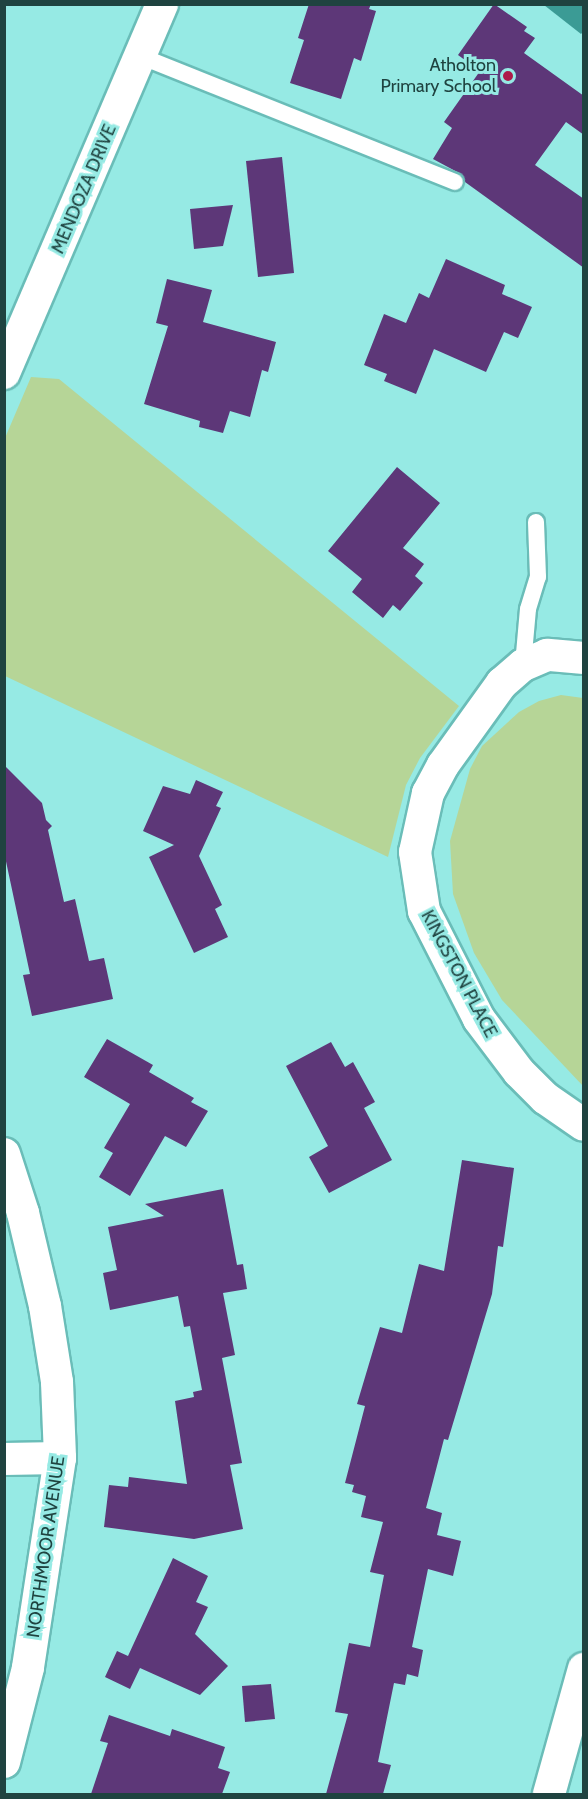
<!DOCTYPE html>
<html>
<head>
<meta charset="utf-8">
<style>
  body { margin:0 }
  #map { position:relative; width:588px; height:1799px; overflow:hidden; background:#96eae4; font-family:Cabin,sans-serif }
  div>[style] { position:absolute }
  .green>* { inset:0; background:#b6d597 }
  .water>* { inset:0; background:#3b9b95 }
  .building>* { inset:0; background:#5d3778 }
  .roads { filter:drop-shadow(2px 0 #6abdb8) drop-shadow(-2px 0 #6abdb8) drop-shadow(0 2px #6abdb8) drop-shadow(0 -2px #6abdb8) }
  .lane>* { height:16px; margin:-8px; padding:0 8px; transform-origin:8px; border-radius:8px; background:#fff }
  .street>* { height:32px; margin:-16px; padding:0 16px; transform-origin:16px; border-radius:16px; background:#fff }
  .dots>* { width:16px; height:16px; translate:-50% -50%; box-sizing:border-box; border:3px solid #96eae4; border-radius:50% }
  span { translate:-50% -50%; white-space:nowrap; text-align:center; line-height:1.15; -webkit-text-stroke:6px #96eae4; paint-order:stroke }
  .poi-label { font-size:18px; color:#1f4340 }
  .right { translate:-100% -50%; text-align:right }
  .street-label { font-size:18px; color:#1f4340 }
  .frame { position:absolute; inset:0; border:6px solid #1f4340; pointer-events:none }
</style>
</head>
<body>
<div id="map">
  <div class="green">
    <i style="clip-path:polygon(31px 377px,59px 379px,459px 706px,420px 758px,406px 785px,388px 857px,5px 676px,5px 438px)"></i>
    <i style="clip-path:polygon(561px 695px,583px 698px,583px 1086px,502px 1000px,474px 953px,453px 894px,450px 841px,470px 769px,482px 746px,519px 712px,539px 701px)"></i>
  </div>
  <div class="water">
    <i style="clip-path:polygon(544px 5px,583px 5px,583px 32px,581px 34px)"></i>
  </div>
  <div class="building">
    <i style="clip-path:polygon(309px 4px,371px 4px,369px 9px,376px 11px,361px 61px,354px 58px,341px 99px,290px 83px,304px 40px,298px 38px)"></i>
    <i style="clip-path:polygon(494px 4px,527px 27px,524px 31px,535px 38px,524px 53px,584px 96px,584px 135px,566px 122px,535px 165px,584px 199px,584px 268px,465px 182px,459px 173px,433px 159px,452px 128px,444px 122px,480px 71px,458px 55px)"></i>
    <i style="clip-path:polygon(282px 157px,294px 273px,258px 277px,246px 161px)"></i>
    <i style="clip-path:polygon(233px 205px,223px 246px,194px 249px,190px 209px)"></i>
    <i style="clip-path:polygon(446px 259px,505px 285px,502px 294px,532px 307px,518px 338px,504px 332px,486px 372px,434px 349px,416px 394px,384px 381px,387px 374px,364px 365px,384px 314px,406px 323px,419px 293px,429px 298px)"></i>
    <i style="clip-path:polygon(167px 279px,212px 290px,203px 322px,276px 342px,268px 372px,262px 370px,250px 417px,230px 411px,223px 433px,199px 427px,200px 421px,144px 404px,168px 326px,156px 323px)"></i>
    <i style="clip-path:polygon(397px 467px,440px 503px,403px 548px,424px 564px,415px 576px,423px 583px,400px 611px,393px 605px,383px 618px,352px 592px,362px 579px,328px 551px)"></i>
    <i style="clip-path:polygon(4px 765px,42px 803px,46px 820px,52px 826px,48px 830px,64px 902px,75px 899px,89px 961px,104px 958px,113px 999px,32px 1016px,23px 975px,30px 974px,4px 852px)"></i>
    <i style="clip-path:polygon(196px 780px,223px 792px,216px 806px,221px 808px,199px 856px,222px 905px,215px 909px,228px 937px,194px 953px,149px 857px,174px 845px,143px 831px,163px 786px,190px 794px)"></i>
    <i style="clip-path:polygon(107px 1039px,153px 1065px,149px 1072px,194px 1098px,191px 1102px,208px 1111px,186px 1147px,165px 1136px,130px 1196px,99px 1177px,113px 1153px,104px 1148px,130px 1104px,84px 1077px)"></i>
    <i style="clip-path:polygon(331px 1042px,345px 1067px,353px 1062px,375px 1102px,364px 1108px,392px 1160px,329px 1193px,309px 1157px,328px 1146px,286px 1066px)"></i>
    <i style="clip-path:polygon(462px 1160px,514px 1168px,503px 1247px,498px 1246px,492px 1294px,448px 1440px,444px 1439px,426px 1508px,442px 1513px,437px 1535px,461px 1541px,453px 1576px,428px 1569px,412px 1647px,423px 1650px,418px 1677px,407px 1674px,405px 1685px,394px 1683px,378px 1762px,391px 1765px,383px 1794px,326px 1794px,348px 1714px,335px 1712px,349px 1643px,370px 1647px,384px 1575px,370px 1572px,383px 1522px,361px 1517px,366px 1496px,352px 1492px,354px 1485px,345px 1483px,365px 1406px,357px 1404px,380px 1327px,402px 1333px,419px 1264px,444px 1271px)"></i>
    <i style="clip-path:polygon(223px 1189px,237px 1265px,243px 1264px,247px 1289px,223px 1293px,235px 1355px,222px 1358px,242px 1463px,230px 1465px,243px 1529px,194px 1539px,104px 1527px,109px 1485px,128px 1487px,129px 1477px,187px 1484px,175px 1401px,194px 1397px,193px 1392px,202px 1390px,190px 1326px,184px 1327px,178px 1296px,110px 1310px,103px 1273px,117px 1270px,108px 1227px,164px 1216px,145px 1204px)"></i>
    <i style="clip-path:polygon(173px 1558px,208px 1576px,196px 1602px,208px 1607px,195px 1634px,228px 1666px,200px 1695px,140px 1668px,130px 1689px,105px 1677px,117px 1651px,128px 1656px)"></i>
    <i style="clip-path:polygon(271px 1684px,275px 1719px,245px 1722px,242px 1686px)"></i>
    <i style="clip-path:polygon(109px 1715px,170px 1736px,172px 1729px,225px 1747px,218px 1768px,230px 1772px,222px 1794px,91px 1794px,108px 1743px,100px 1741px)"></i>
  </div>
  <div class="roads">
    <div class="lane">
      <i style="left:140px;top:56px;width:339px;rotate:21.8deg"></i>
      <i style="left:523px;top:665px;width:56px;rotate:-84.9deg"></i>
      <i style="left:528px;top:609px;width:34px;rotate:-73deg"></i>
      <i style="left:538px;top:577px;width:55px;rotate:-92.1deg"></i>
    </div>
    <div class="street">
      <i style="left:4px;top:373px;width:401px;rotate:-66.8deg"></i>
      <i style="left:584px;top:658px;width:37px;rotate:-175deg"></i>
      <i style="left:547px;top:655px;width:26px;rotate:157deg"></i>
      <i style="left:523px;top:665px;width:28px;rotate:139deg"></i>
      <i style="left:502px;top:683px;width:101px;rotate:125.7deg"></i>
      <i style="left:443px;top:765px;width:32px;rotate:118deg"></i>
      <i style="left:428px;top:793px;width:60px;rotate:102.4deg"></i>
      <i style="left:415px;top:852px;width:60px;rotate:81.3deg"></i>
      <i style="left:424px;top:911px;width:121px;rotate:63deg"></i>
      <i style="left:479px;top:1019px;width:66px;rotate:53deg"></i>
      <i style="left:519px;top:1072px;width:37px;rotate:45deg"></i>
      <i style="left:545px;top:1098px;width:47px;rotate:34.7deg"></i>
      <i style="left:4px;top:1154px;width:62px;rotate:72.1deg"></i>
      <i style="left:23px;top:1213px;width:96px;rotate:76.7deg"></i>
      <i style="left:45px;top:1306px;width:77px;rotate:81deg"></i>
      <i style="left:57px;top:1382px;width:76px;rotate:87.7deg"></i>
      <i style="left:60px;top:1458px;width:212px;rotate:98.7deg"></i>
      <i style="left:28px;top:1668px;width:97px;rotate:104.3deg"></i>
      <i style="left:4px;top:1459px;width:56px;rotate:-1deg"></i>
      <i style="left:549px;top:1794px;width:130px;rotate:-74.4deg"></i>
    </div>
  </div>
  <div class="dots">
    <i style="left:508px;top:76px;background:#ad1a49"></i>
  </div>
  <div class="poi-label">
    <span class="right" style="left:496px;top:76px">Atholton<br>Primary School</span>
  </div>
  <div class="street-label">
    <span style="left:84px;top:189px;rotate:-67deg">MENDOZA DRIVE</span>
    <span style="left:459px;top:974px;rotate:62deg">KINGSTON PLACE</span>
    <span style="left:46px;top:1547px;rotate:-82deg">NORTHMOOR AVENUE</span>
  </div>
  <div class="frame"></div>
</div>
</body>
</html>
